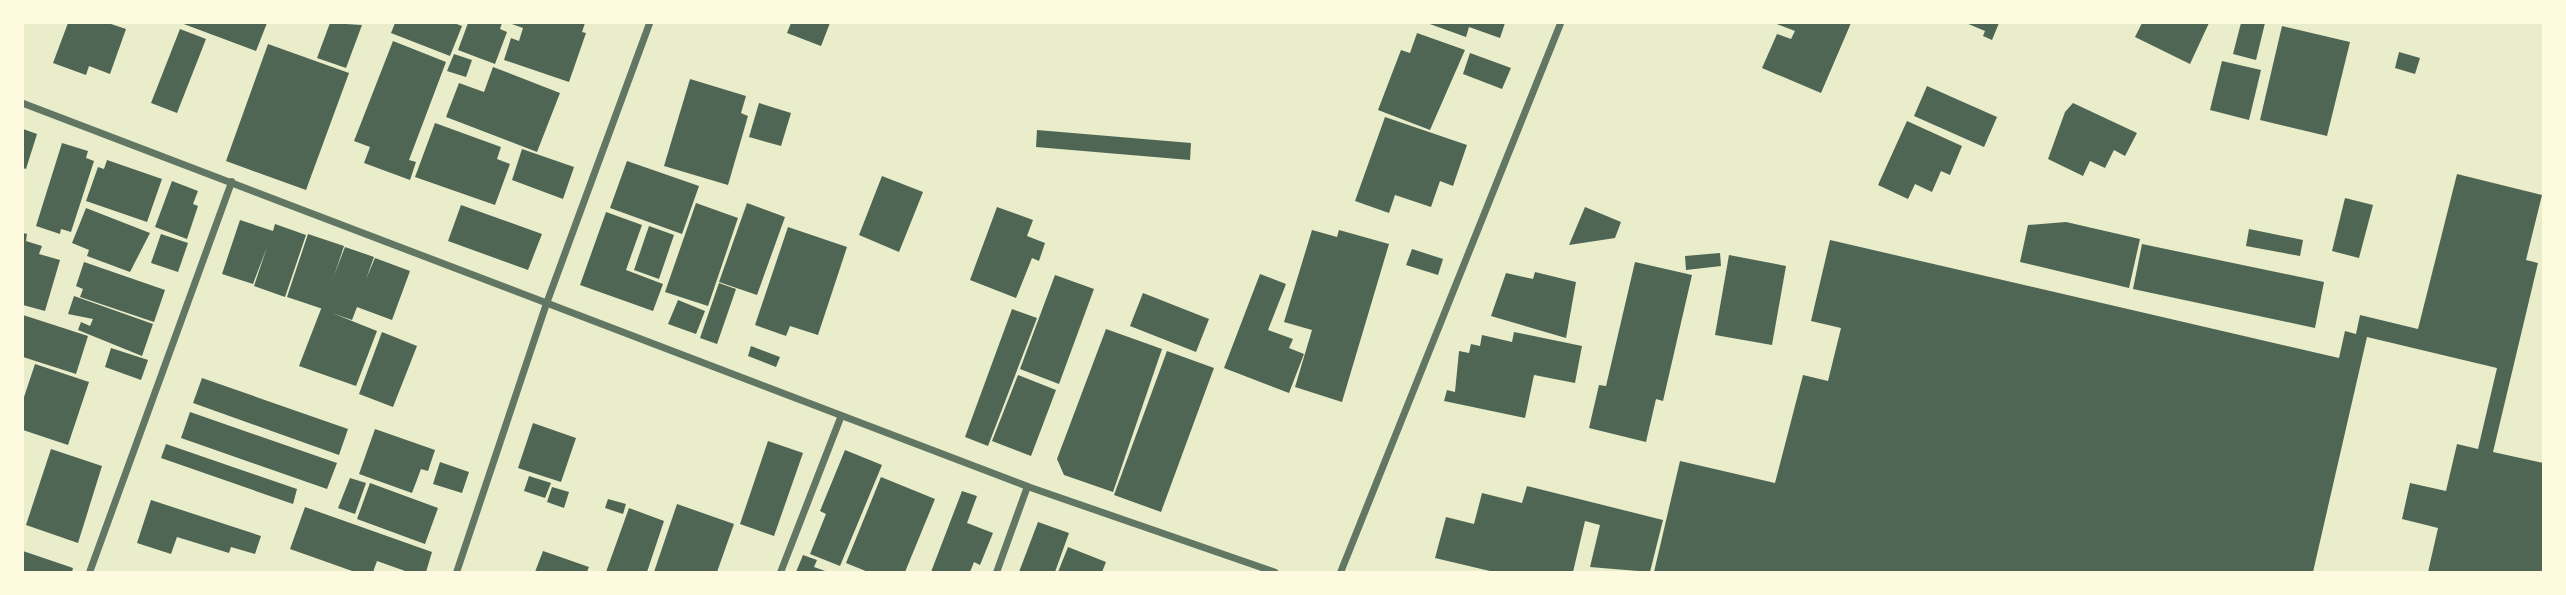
<!DOCTYPE html>
<html>
<head>
<meta charset="utf-8">
<style>
  body { margin:0 }
  #map { position:relative; width:2566px; height:595px; overflow:hidden; background:#e9edc9; font-family:Rubik,sans-serif }
  div>[style] { position:absolute }
  .building>* { inset:0; background:#4f6655 }
  .minor>* { height:7px; margin:-3.5px; padding:0 3.5px; transform-origin:3.5px; border-radius:3.5px; background:#617663 }
  span { translate:-50% -50%; white-space:nowrap; text-align:center; line-height:1.15; -webkit-text-stroke:5px #fefae0; paint-order:stroke }
  .frame { position:absolute; inset:0; border:24px solid #fefae0; pointer-events:none }
</style>
</head>
<body>
<div id="map">
  <div class="building">
    <i style="clip-path:polygon(68px 23px,108px 23px,126px 29px,110px 74px,89px 66px,86px 75px,53px 63px)"></i>
    <i style="clip-path:polygon(181px 23px,267px 23px,256px 51px)"></i>
    <i style="clip-path:polygon(330px 23px,362px 25px,346px 68px,317px 58px)"></i>
    <i style="clip-path:polygon(395px 23px,454px 23px,462px 26px,450px 56px,391px 33px)"></i>
    <i style="clip-path:polygon(468px 23px,502px 23px,500px 29px,507px 32px,495px 64px,458px 50px)"></i>
    <i style="clip-path:polygon(509px 23px,585px 23px,582px 32px,586px 33px,569px 82px,504px 60px,511px 38px,519px 41px,523px 28px)"></i>
    <i style="clip-path:polygon(791px 23px,830px 23px,821px 46px,787px 33px)"></i>
    <i style="clip-path:polygon(1427px 23px,1505px 23px,1500px 38px,1469px 27px,1466px 37px)"></i>
    <i style="clip-path:polygon(1774px 23px,1851px 23px,1821px 93px,1762px 68px,1777px 34px,1791px 39px,1795px 31px)"></i>
    <i style="clip-path:polygon(1966px 23px,1999px 23px,1992px 40px,1983px 36px,1985px 31px)"></i>
    <i style="clip-path:polygon(2142px 23px,2209px 23px,2190px 64px,2135px 37px)"></i>
    <i style="clip-path:polygon(2241px 23px,2265px 23px,2256px 60px,2233px 54px)"></i>
    <i style="clip-path:polygon(2282px 26px,2350px 42px,2327px 136px,2260px 120px)"></i>
    <i style="clip-path:polygon(180px 29px,206px 39px,177px 113px,151px 103px)"></i>
    <i style="clip-path:polygon(1417px 33px,1465px 50px,1430px 130px,1378px 110px,1401px 50px,1410px 53px)"></i>
    <i style="clip-path:polygon(393px 41px,446px 62px,409px 160px,416px 162px,410px 180px,364px 163px,370px 147px,354px 141px)"></i>
    <i style="clip-path:polygon(268px 44px,349px 73px,306px 190px,226px 161px)"></i>
    <i style="clip-path:polygon(2399px 52px,2420px 58px,2415px 74px,2395px 68px)"></i>
    <i style="clip-path:polygon(1470px 53px,1511px 68px,1502px 89px,1463px 74px)"></i>
    <i style="clip-path:polygon(454px 54px,472px 60px,466px 77px,447px 71px)"></i>
    <i style="clip-path:polygon(2222px 61px,2261px 70px,2249px 120px,2210px 110px)"></i>
    <i style="clip-path:polygon(493px 67px,560px 93px,537px 152px,446px 117px,459px 83px,484px 92px)"></i>
    <i style="clip-path:polygon(690px 79px,746px 96px,741px 113px,748px 116px,728px 185px,664px 166px)"></i>
    <i style="clip-path:polygon(1927px 86px,1997px 117px,1984px 147px,1914px 116px)"></i>
    <i style="clip-path:polygon(759px 103px,791px 113px,781px 146px,749px 137px)"></i>
    <i style="clip-path:polygon(2073px 103px,2137px 133px,2125px 156px,2114px 150px,2105px 168px,2090px 161px,2083px 176px,2048px 159px,2065px 112px)"></i>
    <i style="clip-path:polygon(1385px 117px,1467px 145px,1453px 186px,1440px 181px,1431px 207px,1395px 195px,1389px 213px,1355px 201px)"></i>
    <i style="clip-path:polygon(1907px 121px,1962px 146px,1950px 175px,1941px 171px,1932px 192px,1915px 184px,1908px 199px,1878px 185px)"></i>
    <i style="clip-path:polygon(435px 123px,501px 147px,497px 159px,510px 164px,495px 205px,415px 177px)"></i>
    <i style="clip-path:polygon(23px 129px,37px 134px,26px 169px,23px 168px)"></i>
    <i style="clip-path:polygon(1037px 130px,1191px 143px,1190px 160px,1036px 147px)"></i>
    <i style="clip-path:polygon(62px 143px,88px 151px,86px 158px,94px 161px,71px 232px,61px 229px,60px 234px,36px 226px)"></i>
    <i style="clip-path:polygon(522px 149px,574px 167px,563px 199px,512px 180px)"></i>
    <i style="clip-path:polygon(107px 160px,162px 179px,147px 222px,86px 201px,98px 167px,104px 169px)"></i>
    <i style="clip-path:polygon(627px 161px,699px 186px,682px 234px,610px 208px)"></i>
    <i style="clip-path:polygon(2457px 174px,2542px 195px,2526px 260px,2538px 263px,2493px 452px,2543px 463px,2543px 572px,2428px 572px,2438px 528px,2402px 519px,2410px 483px,2446px 491px,2457px 444px,2478px 449px,2497px 368px,2367px 337px,2313px 572px,1654px 572px,1680px 461px,1775px 483px,1803px 375px,1828px 381px,1841px 328px,1811px 321px,1830px 240px,2339px 358px,2345px 331px,2356px 334px,2360px 315px,2418px 329px)"></i>
    <i style="clip-path:polygon(882px 176px,923px 192px,899px 252px,859px 235px)"></i>
    <i style="clip-path:polygon(172px 181px,198px 191px,193px 204px,198px 206px,187px 239px,155px 227px)"></i>
    <i style="clip-path:polygon(2345px 198px,2373px 205px,2359px 258px,2332px 251px)"></i>
    <i style="clip-path:polygon(696px 203px,738px 218px,708px 306px,665px 292px)"></i>
    <i style="clip-path:polygon(747px 203px,785px 217px,757px 295px,719px 282px)"></i>
    <i style="clip-path:polygon(461px 205px,542px 234px,528px 270px,448px 241px)"></i>
    <i style="clip-path:polygon(997px 207px,1033px 220px,1027px 236px,1045px 243px,1039px 261px,1032px 258px,1016px 298px,970px 280px)"></i>
    <i style="clip-path:polygon(1585px 207px,1621px 222px,1615px 238px,1569px 245px)"></i>
    <i style="clip-path:polygon(86px 208px,150px 233px,130px 272px,87px 256px,89px 250px,72px 243px)"></i>
    <i style="clip-path:polygon(606px 212px,642px 225px,626px 270px,663px 284px,653px 311px,580px 285px)"></i>
    <i style="clip-path:polygon(240px 220px,273px 231px,275px 224px,306px 235px,285px 297px,254px 286px,267px 247px,253px 284px,222px 274px)"></i>
    <i style="clip-path:polygon(2066px 222px,2140px 239px,2129px 288px,2020px 262px,2028px 225px)"></i>
    <i style="clip-path:polygon(649px 226px,674px 235px,659px 279px,634px 270px)"></i>
    <i style="clip-path:polygon(788px 227px,847px 247px,818px 335px,790px 326px,786px 336px,755px 325px)"></i>
    <i style="clip-path:polygon(2249px 229px,2303px 240px,2300px 256px,2246px 246px)"></i>
    <i style="clip-path:polygon(1312px 230px,1337px 237px,1339px 230px,1389px 244px,1342px 402px,1295px 387px,1312px 330px,1284px 322px)"></i>
    <i style="clip-path:polygon(23px 233px,27px 234px,26px 241px,42px 246px,39px 254px,60px 260px,45px 311px,23px 305px)"></i>
    <i style="clip-path:polygon(161px 234px,188px 243px,178px 272px,151px 263px)"></i>
    <i style="clip-path:polygon(308px 234px,344px 246px,323px 309px,287px 297px)"></i>
    <i style="clip-path:polygon(2142px 244px,2324px 282px,2315px 328px,2133px 289px)"></i>
    <i style="clip-path:polygon(345px 247px,374px 257px,366px 279px,375px 258px,410px 271px,392px 320px,357px 307px,352px 320px,332px 313px,377px 331px,356px 386px,299px 366px)"></i>
    <i style="clip-path:polygon(1412px 249px,1443px 259px,1438px 275px,1406px 265px)"></i>
    <i style="clip-path:polygon(1720px 253px,1721px 266px,1686px 270px,1685px 256px)"></i>
    <i style="clip-path:polygon(1729px 255px,1786px 266px,1772px 345px,1715px 335px)"></i>
    <i style="clip-path:polygon(84px 262px,165px 290px,154px 322px,80px 297px,83px 289px,76px 286px)"></i>
    <i style="clip-path:polygon(1635px 262px,1692px 275px,1663px 401px,1656px 399px,1646px 442px,1589px 428px,1599px 385px,1606px 386px)"></i>
    <i style="clip-path:polygon(1535px 272px,1576px 282px,1566px 338px,1491px 316px,1506px 273px,1533px 279px)"></i>
    <i style="clip-path:polygon(1260px 274px,1286px 284px,1268px 330px,1293px 339px,1289px 348px,1304px 354px,1289px 393px,1224px 368px)"></i>
    <i style="clip-path:polygon(1055px 275px,1094px 289px,1059px 384px,1020px 369px)"></i>
    <i style="clip-path:polygon(719px 283px,736px 289px,717px 344px,700px 338px)"></i>
    <i style="clip-path:polygon(1143px 293px,1209px 319px,1196px 352px,1130px 326px)"></i>
    <i style="clip-path:polygon(74px 296px,153px 324px,142px 356px,78px 330px,81px 322px,90px 326px,93px 319px,68px 314px)"></i>
    <i style="clip-path:polygon(678px 300px,705px 311px,696px 334px,668px 324px)"></i>
    <i style="clip-path:polygon(1012px 309px,1037px 318px,988px 446px,965px 437px)"></i>
    <i style="clip-path:polygon(23px 315px,88px 336px,76px 374px,23px 357px)"></i>
    <i style="clip-path:polygon(1106px 329px,1162px 349px,1113px 492px,1064px 475px,1057px 459px)"></i>
    <i style="clip-path:polygon(382px 332px,417px 346px,393px 407px,359px 394px)"></i>
    <i style="clip-path:polygon(1514px 332px,1582px 346px,1575px 383px,1534px 375px,1525px 418px,1444px 401px,1447px 390px,1455px 392px,1459px 351px,1469px 353px,1471px 344px,1480px 346px,1482px 335px,1512px 342px)"></i>
    <i style="clip-path:polygon(751px 346px,780px 357px,776px 367px,748px 356px)"></i>
    <i style="clip-path:polygon(111px 348px,148px 360px,141px 380px,105px 367px)"></i>
    <i style="clip-path:polygon(1167px 351px,1214px 368px,1161px 512px,1114px 495px)"></i>
    <i style="clip-path:polygon(35px 364px,89px 382px,68px 445px,23px 430px,23px 400px)"></i>
    <i style="clip-path:polygon(1018px 375px,1056px 390px,1031px 456px,992px 441px)"></i>
    <i style="clip-path:polygon(202px 378px,348px 429px,339px 455px,193px 403px)"></i>
    <i style="clip-path:polygon(190px 412px,337px 463px,327px 489px,181px 438px)"></i>
    <i style="clip-path:polygon(533px 423px,576px 438px,561px 482px,518px 468px)"></i>
    <i style="clip-path:polygon(375px 429px,435px 450px,428px 471px,421px 469px,412px 493px,359px 474px)"></i>
    <i style="clip-path:polygon(768px 441px,803px 453px,774px 536px,740px 524px)"></i>
    <i style="clip-path:polygon(166px 444px,297px 489px,293px 504px,161px 458px)"></i>
    <i style="clip-path:polygon(51px 449px,102px 466px,78px 543px,26px 525px)"></i>
    <i style="clip-path:polygon(845px 450px,882px 465px,840px 566px,810px 554px,826px 514px,820px 511px)"></i>
    <i style="clip-path:polygon(440px 462px,469px 472px,462px 493px,433px 484px)"></i>
    <i style="clip-path:polygon(529px 476px,551px 483px,545px 498px,524px 491px)"></i>
    <i style="clip-path:polygon(881px 477px,935px 499px,905px 572px,868px 572px,846px 563px)"></i>
    <i style="clip-path:polygon(350px 478px,366px 483px,355px 514px,338px 508px)"></i>
    <i style="clip-path:polygon(370px 483px,438px 508px,425px 544px,357px 519px)"></i>
    <i style="clip-path:polygon(1527px 486px,1663px 520px,1650px 572px,1590px 567px,1600px 525px,1585px 521px,1573px 572px,1494px 572px,1435px 558px,1446px 517px,1474px 524px,1482px 493px,1522px 503px)"></i>
    <i style="clip-path:polygon(552px 487px,569px 492px,564px 508px,547px 502px)"></i>
    <i style="clip-path:polygon(962px 491px,977px 496px,967px 523px,993px 533px,980px 565px,974px 562px,970px 572px,931px 572px)"></i>
    <i style="clip-path:polygon(608px 499px,626px 504px,623px 514px,605px 508px)"></i>
    <i style="clip-path:polygon(151px 500px,261px 536px,255px 554px,231px 547px,229px 553px,177px 537px,171px 554px,137px 543px)"></i>
    <i style="clip-path:polygon(677px 504px,734px 524px,717px 572px,654px 572px)"></i>
    <i style="clip-path:polygon(305px 507px,432px 552px,426px 572px,408px 572px,377px 561px,373px 572px,355px 572px,290px 549px)"></i>
    <i style="clip-path:polygon(629px 508px,664px 521px,647px 572px,606px 572px)"></i>
    <i style="clip-path:polygon(1038px 522px,1069px 533px,1055px 572px,1019px 572px)"></i>
    <i style="clip-path:polygon(1068px 547px,1106px 562px,1102px 572px,1058px 572px)"></i>
    <i style="clip-path:polygon(23px 551px,73px 568px,72px 572px,23px 572px)"></i>
    <i style="clip-path:polygon(543px 551px,589px 567px,587px 572px,535px 572px)"></i>
    <i style="clip-path:polygon(803px 555px,817px 560px,814px 567px,828px 572px,796px 572px)"></i>
  </div>
  <div class="minor">
    <i style="left:23px;top:103px;width:1075px;rotate:20.88deg"></i>
    <i style="left:1027px;top:486px;width:262px;rotate:19.1deg"></i>
    <i style="left:89px;top:572px;width:416px;rotate:-70deg"></i>
    <i style="left:456px;top:572px;width:284px;rotate:-71.5deg"></i>
    <i style="left:546px;top:303px;width:298px;rotate:-69.8deg"></i>
    <i style="left:780px;top:572px;width:168px;rotate:-68.8deg"></i>
    <i style="left:996px;top:572px;width:91px;rotate:-70.2deg"></i>
    <i style="left:1340px;top:572px;width:591px;rotate:-68.16deg"></i>
  </div>
  <div class="frame"></div>
</div>
</body>
</html>
